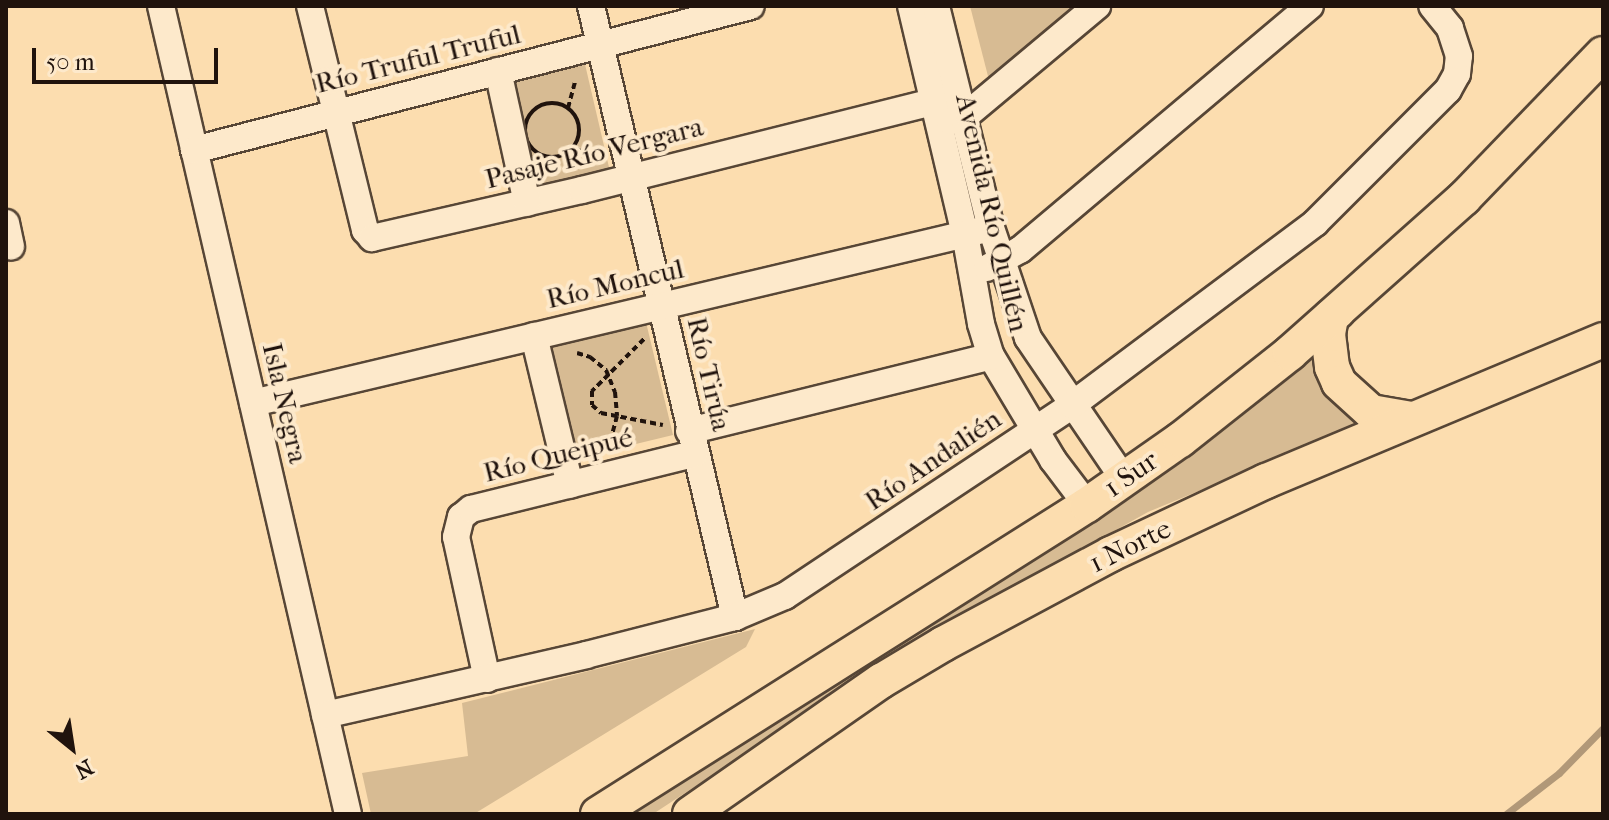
<!DOCTYPE html>
<html>
<head>
<meta charset="utf-8">
<style>
  body { margin:0 }
  #map { position:relative; width:1609px; height:820px; overflow:hidden; background:#fcddaf; font-family:"IM FELL French Canon",serif }
  div>[style] { position:absolute }
  .green>* { inset:0; background:#d7bb93 }
  .stream>* { height:7px; margin:-3.5px; padding:0 3.5px; transform-origin:3.5px; border-radius:3.5px; background:#b19878 }
  .path>* { height:4px; margin-top:-2px; transform-origin:0; background:repeating-linear-gradient(90deg,#20130d 0 6px,transparent 0 10px) }
  .path>.ring { margin:-2px; padding:0; box-sizing:content-box; background:none; border:4px solid #20130d; border-radius:50% }
  .roads { filter:drop-shadow(2px 0 #574636) drop-shadow(-2px 0 #574636) drop-shadow(0 2px #574636) drop-shadow(0 -2px #574636) }
  .minor>* { height:26px; margin:-13px; padding:0 13px; transform-origin:13px; border-radius:13px; background:#fde9cb }
  .major>* { height:34px; margin:-17px; padding:0 17px; transform-origin:17px; border-radius:17px; background:#fcddaf }
  span { translate:-50% -50%; white-space:nowrap; text-align:center; line-height:1.15; -webkit-text-stroke:8px #fde9cb; paint-order:stroke }
  .street-label { font-size:28px; color:#20130d }
  .frame { position:absolute; inset:0; border:8px solid #20130d; pointer-events:none }
  .north { position:absolute; left:32px; top:708px; width:80px; height:80px; -webkit-text-stroke:6px #fde9cb; paint-order:stroke; rotate:150deg; font-size:22px; font-weight:700; line-height:32px; text-align:center; color:#20130d }
  .north::after { content:''; display:block; margin:auto; width:28px; height:36px; background:#20130d; clip-path:polygon(50% 0,100% 100%,50% 72%,0 100%) }
  .scale { position:absolute; left:32px; top:48px; width:186px; height:36px; box-sizing:border-box; border:4px solid #20130d; border-top:0; padding-left:10px; font-size:24px; line-height:28px; white-space:nowrap; color:#20130d; -webkit-text-stroke:6px #fde9cb; paint-order:stroke }
</style>
</head>
<body>
<div id="map">
  <div class="green">
    <i style="clip-path:polygon(970px 6px,1076px 6px,989px 80px)"></i>
    <i style="clip-path:polygon(584px 60px,611px 176px,536px 193px,515px 81px)"></i>
    <i style="clip-path:polygon(645px 318px,673px 435px,578px 458px,549px 342px)"></i>
    <i style="clip-path:polygon(1310px 348px,1320px 378px,1362px 423px,1148px 512px,909px 646px,653px 814px,628px 814px)"></i>
    <i style="clip-path:polygon(755px 629px,746px 647px,474px 814px,371px 814px,362px 773px,468px 756px,462px 703px)"></i>
  </div>
  <div class="stream">
    <i style="left:1506px;top:814px;width:67px;rotate:-37.7deg"></i>
    <i style="left:1559px;top:773px;width:63px;rotate:-45.6deg"></i>
  </div>
  <div class="path">
    <i class="ring" style="left:525px;top:103px;width:50px;height:50px"></i>
    <i style="left:568px;top:108px;width:28px;rotate:-75deg"></i>
    <i style="left:575px;top:148px;width:27px;rotate:27deg"></i>
    <i style="left:644px;top:339px;width:74px;rotate:135deg"></i>
    <i style="left:592px;top:391px;width:14px;rotate:90deg"></i>
    <i style="left:592px;top:405px;width:12px;rotate:42deg"></i>
    <i style="left:601px;top:413px;width:63px;rotate:11deg"></i>
    <i style="left:577px;top:353px;width:14px;rotate:17deg"></i>
    <i style="left:590px;top:357px;width:21px;rotate:39deg"></i>
    <i style="left:606px;top:370px;width:24px;rotate:68deg"></i>
    <i style="left:615px;top:392px;width:24px;rotate:85deg"></i>
    <i style="left:617px;top:416px;width:23px;rotate:105deg"></i>
    <i style="left:611px;top:438px;width:18px;rotate:131deg"></i>
  </div>
  <div class="roads">
    <div class="minor">
      <i style="left:161px;top:6px;width:829px;rotate:76.97deg"></i>
      <i style="left:310px;top:6px;width:231px;rotate:76.2deg"></i>
      <i style="left:365px;top:230px;width:11px;rotate:49deg"></i>
      <i style="left:372px;top:238px;width:215px;rotate:-12.9deg"></i>
      <i style="left:582px;top:190px;width:387px;rotate:-14.1deg"></i>
      <i style="left:591px;top:6px;width:628px;rotate:76.74deg"></i>
      <i style="left:911px;top:6px;width:234px;rotate:76.7deg"></i>
      <i style="left:965px;top:234px;width:91px;rotate:79.9deg"></i>
      <i style="left:981px;top:324px;width:34px;rotate:73deg"></i>
      <i style="left:991px;top:356px;width:121px;rotate:59.2deg"></i>
      <i style="left:1053px;top:460px;width:56px;rotate:52.9deg"></i>
      <i style="left:936px;top:6px;width:229px;rotate:76.1deg"></i>
      <i style="left:991px;top:228px;width:116px;rotate:71.4deg"></i>
      <i style="left:1028px;top:338px;width:171px;rotate:55.8deg"></i>
      <i style="left:498px;top:71px;width:135px;rotate:77.6deg"></i>
      <i style="left:950px;top:121px;width:13px;rotate:-13deg"></i>
      <i style="left:963px;top:118px;width:175px;rotate:-39.9deg"></i>
      <i style="left:194px;top:150px;width:575px;rotate:-14.5deg"></i>
      <i style="left:6px;top:223px;width:24px;rotate:78deg"></i>
      <i style="left:987px;top:268px;width:38px;rotate:-29deg"></i>
      <i style="left:1020px;top:250px;width:379px;rotate:-40.1deg"></i>
      <i style="left:534px;top:336px;width:153px;rotate:76.4deg"></i>
      <i style="left:253px;top:403px;width:758px;rotate:-13.34deg"></i>
      <i style="left:689px;top:431px;width:311px;rotate:-13.9deg"></i>
      <i style="left:487px;top:679px;width:145px;rotate:-102.3deg"></i>
      <i style="left:456px;top:537px;width:21px;rotate:-76deg"></i>
      <i style="left:461px;top:517px;width:13px;rotate:-39deg"></i>
      <i style="left:471px;top:509px;width:230px;rotate:-13.9deg"></i>
      <i style="left:325px;top:715px;width:268px;rotate:-12.9deg"></i>
      <i style="left:586px;top:655px;width:154px;rotate:-14.3deg"></i>
      <i style="left:735px;top:617px;width:54px;rotate:-22.8deg"></i>
      <i style="left:785px;top:596px;width:345px;rotate:-33.6deg"></i>
      <i style="left:1072px;top:405px;width:304px;rotate:-36.8deg"></i>
      <i style="left:1315px;top:223px;width:188px;rotate:-45deg"></i>
      <i style="left:1448px;top:90px;width:18px;rotate:-61deg"></i>
      <i style="left:1457px;top:74px;width:18px;rotate:-84deg"></i>
      <i style="left:1459px;top:56px;width:29px;rotate:-108deg"></i>
      <i style="left:1450px;top:28px;width:28px;rotate:-129deg"></i>
    </div>
    <div class="major">
      <i style="left:1338px;top:311px;width:9px;rotate:139deg"></i>
      <i style="left:1331px;top:317px;width:17px;rotate:100deg"></i>
      <i style="left:1328px;top:334px;width:33px;rotate:83deg"></i>
      <i style="left:1332px;top:367px;width:17px;rotate:66deg"></i>
      <i style="left:1339px;top:383px;width:43px;rotate:42.2deg"></i>
      <i style="left:1371px;top:412px;width:41px;rotate:9.9deg"></i>
      <i style="left:598px;top:814px;width:578px;rotate:-32.29deg"></i>
      <i style="left:1087px;top:505px;width:113px;rotate:-35deg"></i>
      <i style="left:1180px;top:440px;width:140px;rotate:-38.3deg"></i>
      <i style="left:1290px;top:353px;width:233px;rotate:-41.7deg"></i>
      <i style="left:1464px;top:198px;width:200px;rotate:-46deg"></i>
      <i style="left:690px;top:814px;width:233px;rotate:-34.9deg"></i>
      <i style="left:881px;top:681px;width:72px;rotate:-30.8deg"></i>
      <i style="left:943px;top:644px;width:191px;rotate:-28.2deg"></i>
      <i style="left:1111px;top:554px;width:171px;rotate:-25.2deg"></i>
      <i style="left:1266px;top:481px;width:365px;rotate:-22.7deg"></i>
    </div>
  </div>
  <div class="street-label">
    <span style="left:418px;top:59px;rotate:-14deg">Río Truful Truful</span>
    <span style="left:594px;top:153px;rotate:-14deg">Pasaje Río Vergara</span>
    <span style="left:992px;top:213px;rotate:77deg">Avenida Río Quillén</span>
    <span style="left:615px;top:284px;rotate:-13deg">Río Moncul</span>
    <span style="left:709px;top:374px;rotate:77deg">Río Tirúa</span>
    <span style="left:285px;top:403px;rotate:77deg">Isla Negra</span>
    <span style="left:558px;top:455px;rotate:-14deg">Río Queipué</span>
    <span style="left:933px;top:460px;rotate:-34deg">Río Andalién</span>
    <span style="left:1131px;top:474px;rotate:-35deg">1 Sur</span>
    <span style="left:1130px;top:546px;rotate:-26deg">1 Norte</span>
  </div>
  <div class="frame"></div>
  <div class="north">N</div>
  <div class="scale">50 m</div>
</div>
</body>
</html>
